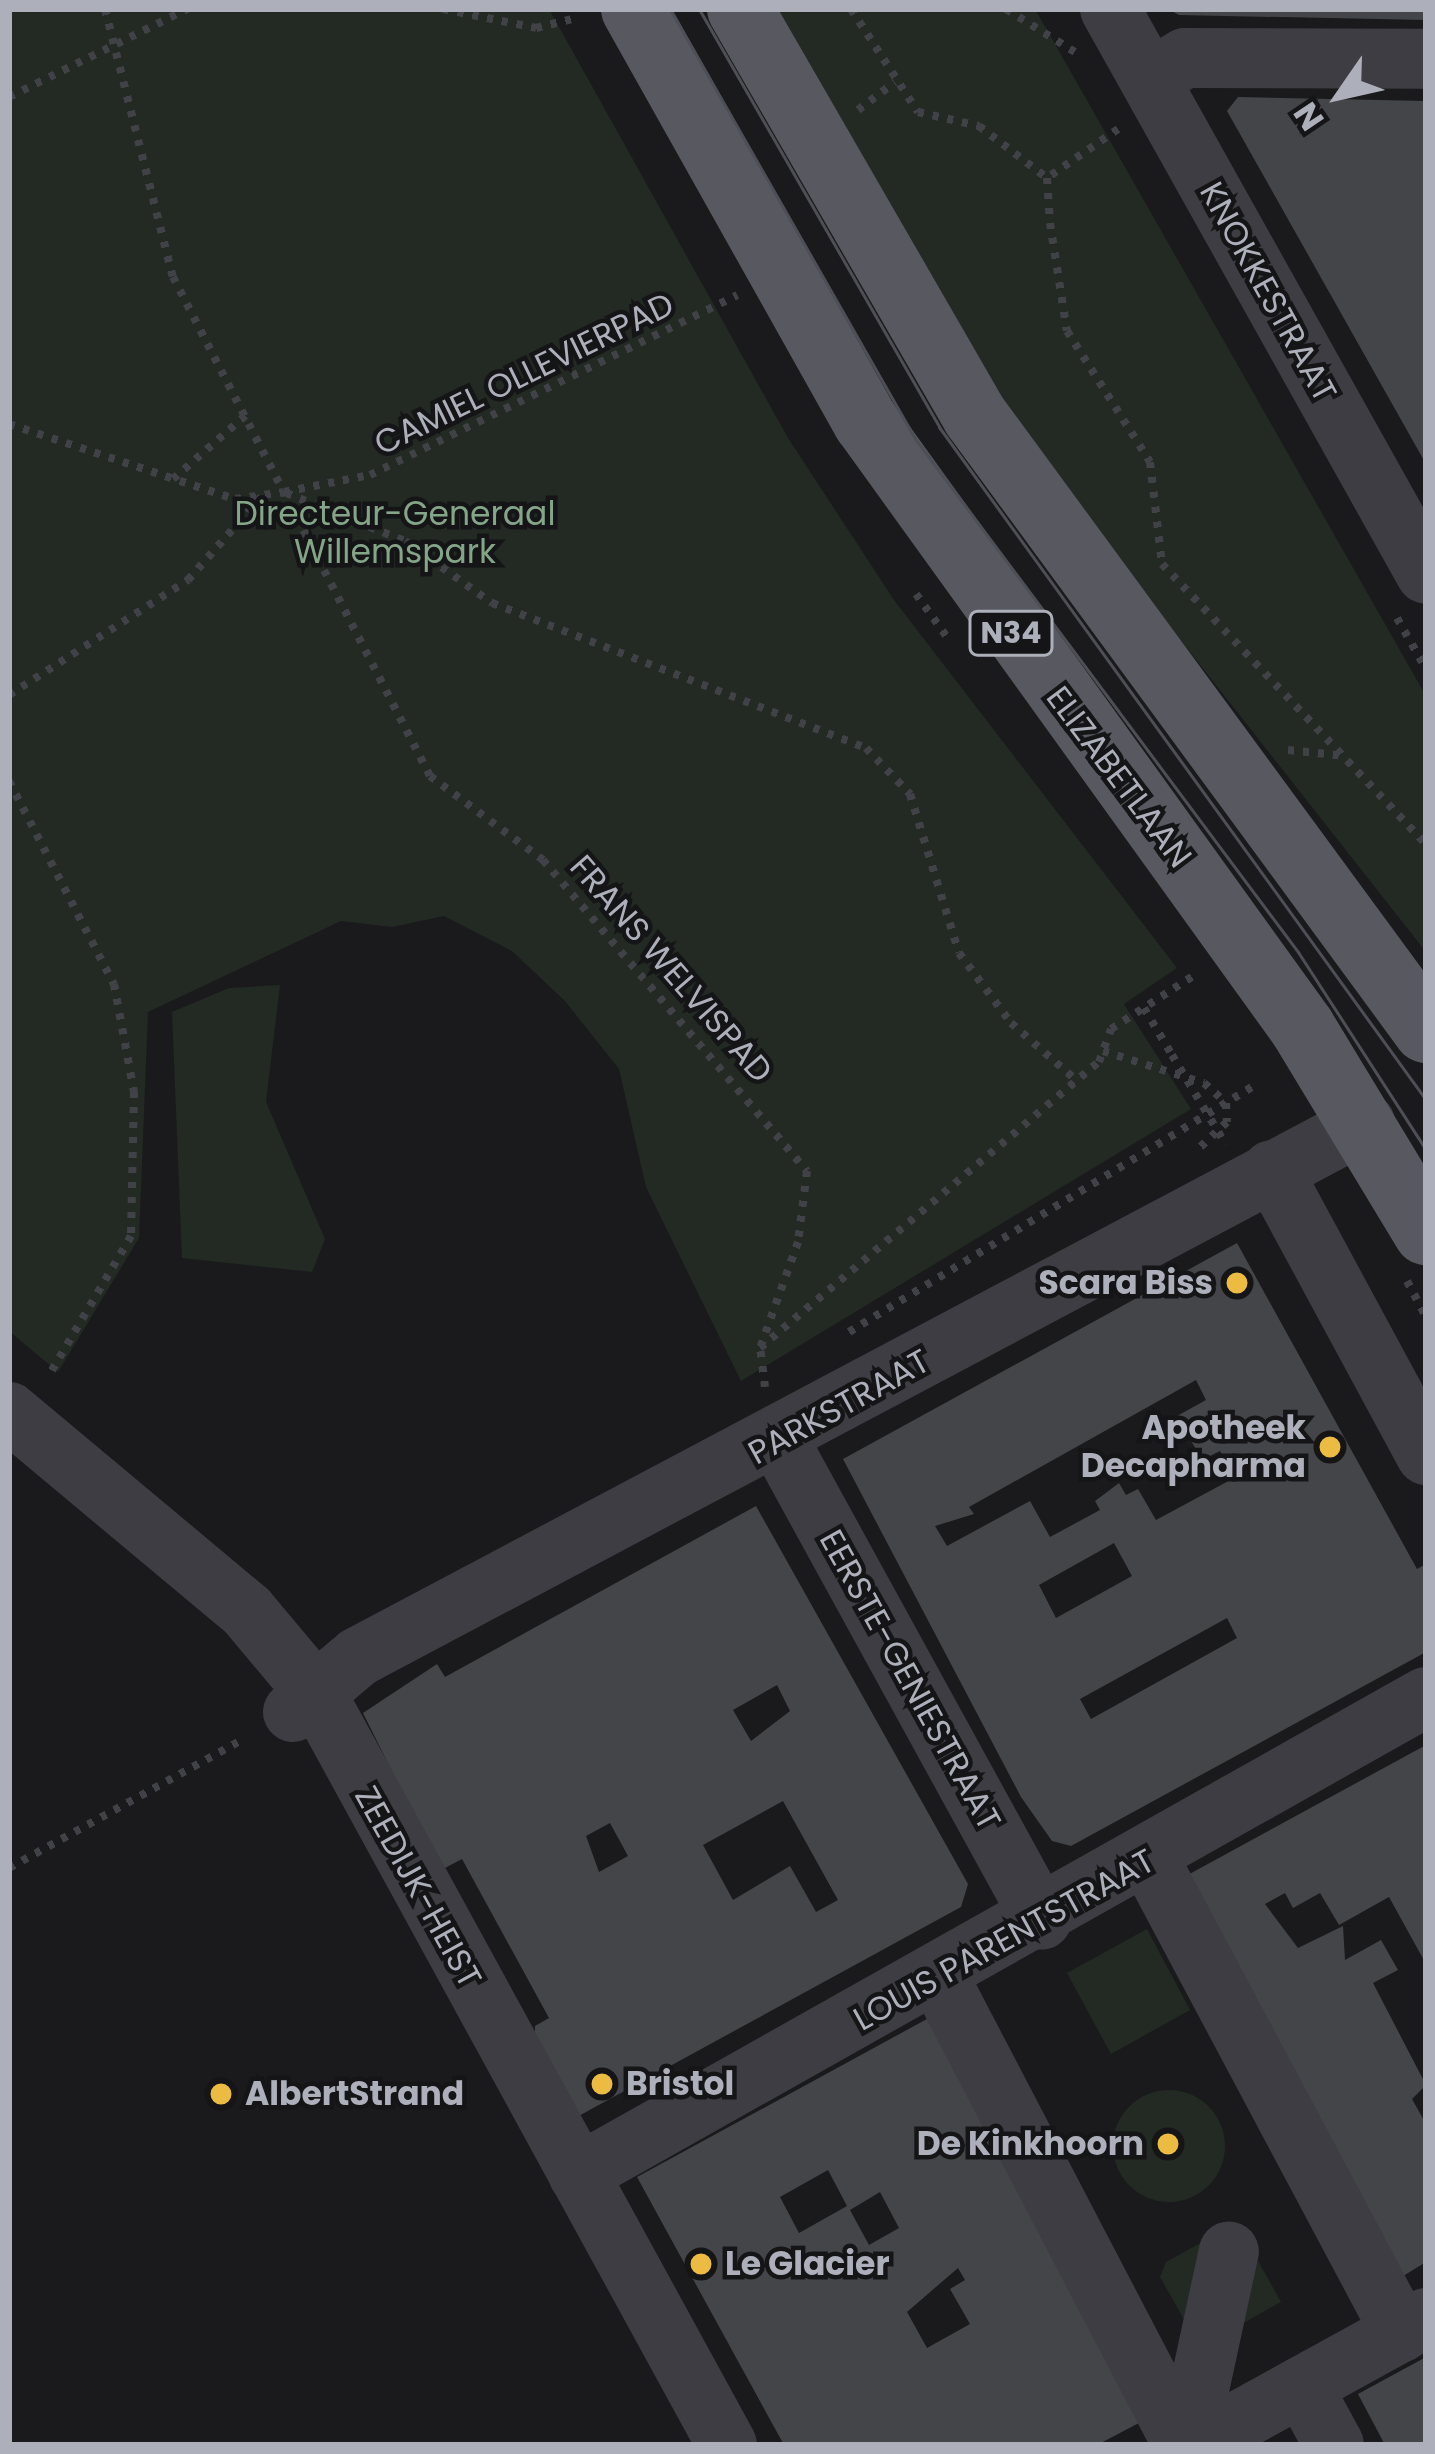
<!DOCTYPE html>
<html>
<head>
<meta charset="utf-8">
<style>
  body { margin:0 }
  #map { position:relative; width:1435px; height:2454px; overflow:hidden; background:#1a1a1c; font-family:Poppins,sans-serif }
  div>[style] { position:absolute }
  .green>* { inset:0; background:#222a23 }
  .round { border-radius:50% }
  .building>* { inset:0; background:#444549 }
  .path>* { height:8px; margin-top:-4px; transform-origin:0; background:repeating-linear-gradient(90deg,#414248 0 6px,transparent 0 15px) }
  .minor>* { height:60px; margin:-30px; padding:0 30px; transform-origin:30px; border-radius:30px; background:#3d3d43 }
  .major>* { height:66px; margin:-33px; padding:0 33px; transform-origin:33px; border-radius:33px; background:#575860 }
  .tram>* { height:3px; margin:-1.5px; padding:0 1.5px; transform-origin:1.5px; border-radius:1.5px; background:#4e4f56 }
  .path-bridge>* { height:8px; margin-top:-4px; transform-origin:0; background:repeating-linear-gradient(90deg,#414248 0 6px,transparent 0 15px) }
  .dots>* { width:33px; height:33px; translate:-50% -50%; box-sizing:border-box; border:6px solid #151517; border-radius:50% }
  span { translate:-50% -50%; white-space:nowrap; text-align:center; line-height:1.15; -webkit-text-stroke:9px #151517; paint-order:stroke }
  .shield-label span { padding:3px 9px; background:#151517; border:3px solid; border-radius:9px; -webkit-text-stroke-width:0 }
  .shield-label { font-size:30px; color:#adb0bb; font-weight:700 }
  .street-label { font-size:33px; color:#adb0bb }
  .park-label { font-size:33px; color:#85a588 }
  .poi-label { font-size:33px; color:#adb0bb; font-weight:700 }
  .right { translate:-100% -50%; text-align:right }
  .left { translate:0 -50%; text-align:left }
  .frame { position:absolute; inset:0; border:12px solid #adb0bb; pointer-events:none }
  .north { position:absolute; left:1279px; top:36px; width:120px; height:120px; -webkit-text-stroke:9px #151517; paint-order:stroke; rotate:236deg; font-size:33px; font-weight:700; line-height:48px; text-align:center; color:#adb0bb }
  .north::after { content:''; display:block; margin:auto; width:42px; height:54px; background:#adb0bb; clip-path:polygon(50% 0,100% 100%,50% 72%,0 100%) }
</style>
</head>
<body>
<div id="map">
  <div class="green">
    <i style="clip-path:polygon(9px 9px,549px 9px,788px 438px,894px 600px,1177px 968px,1124px 1004px,1191px 1109px,741px 1381px,646px 1187px,619px 1069px,565px 1001px,512px 951px,444px 916px,392px 927px,341px 921px,148px 1012px,139px 1238px,58px 1372px,9px 1331px)"></i>
    <i style="clip-path:polygon(774px 9px,1035px 9px,1426px 696px,1426px 952px,1042px 464px)"></i>
    <i style="clip-path:polygon(280px 985px,266px 1102px,325px 1239px,312px 1272px,182px 1258px,172px 1012px,229px 988px)"></i>
    <i style="clip-path:polygon(1147px 1929px,1190px 2010px,1111px 2054px,1067px 1973px)"></i>
    <i class="round" style="left:1113px;top:2090px;width:112px;height:112px"></i>
    <i style="clip-path:polygon(1237px 2223px,1281px 2302px,1227px 2332px,1187px 2325px,1160px 2277px,1166px 2262px)"></i>
  </div>
  <div class="building">
    <i style="clip-path:polygon(1168px 9px,1426px 9px,1426px 20px,1179px 15px)"></i>
    <i style="clip-path:polygon(1238px 97px,1426px 101px,1426px 464px,1227px 111px)"></i>
    <i style="clip-path:polygon(evenodd,1237px 1243px,1417px 1569px,1426px 1564px,1426px 1652px,1071px 1846px,1052px 1841px,1021px 1797px,843px 1459px,1237px 1243px,1196px 1380px,1206px 1400px,1177px 1416px,1202px 1460px,1220px 1451px,1234px 1478px,1156px 1520px,1138px 1489px,1126px 1495px,1119px 1483px,1095px 1501px,1100px 1510px,1050px 1537px,1030px 1501px,947px 1546px,935px 1526px,974px 1514px,969px 1507px,1196px 1380px,1237px 1243px,1114px 1543px,1132px 1576px,1056px 1618px,1039px 1585px,1114px 1543px,1237px 1243px,1227px 1618px,1237px 1638px,1091px 1719px,1080px 1699px,1227px 1618px)"></i>
    <i style="clip-path:polygon(evenodd,756px 1506px,968px 1884px,961px 1907px,575px 2118px,535px 2045px,535px 2026px,549px 2018px,462px 1859px,441px 1870px,363px 1713px,437px 1664px,445px 1677px,756px 1506px,777px 1685px,790px 1711px,751px 1741px,733px 1710px,777px 1685px,756px 1506px,783px 1801px,838px 1900px,816px 1912px,790px 1866px,733px 1900px,703px 1845px,783px 1801px,756px 1506px,610px 1823px,628px 1856px,599px 1872px,586px 1836px,610px 1823px)"></i>
    <i style="clip-path:polygon(1426px 1745px,1426px 1964px,1389px 1897px,1339px 1925px,1320px 1893px,1293px 1908px,1285px 1893px,1265px 1904px,1298px 1948px,1343px 1926px,1345px 1960px,1381px 1940px,1398px 1970px,1373px 1983px,1426px 2085px,1412px 2099px,1426px 2124px,1426px 2262px,1395px 2281px,1184px 1877px)"></i>
    <i style="clip-path:polygon(evenodd,938px 2013px,1158px 2413px,1097px 2445px,784px 2445px,637px 2177px,938px 2013px,828px 2170px,847px 2206px,799px 2233px,780px 2197px,828px 2170px,938px 2013px,880px 2192px,899px 2228px,869px 2245px,850px 2210px,880px 2192px,938px 2013px,958px 2268px,965px 2280px,950px 2289px,970px 2324px,927px 2348px,907px 2312px,958px 2268px)"></i>
    <i style="clip-path:polygon(1426px 2357px,1426px 2445px,1385px 2445px,1358px 2394px)"></i>
  </div>
  <div class="path">
    <i style="left:105px;top:9px;width:276px;rotate:75.8deg"></i>
    <i style="left:173px;top:277px;width:561px;rotate:62.75deg"></i>
    <i style="left:430px;top:776px;width:141px;rotate:36.6deg"></i>
    <i style="left:543px;top:860px;width:408px;rotate:49.7deg"></i>
    <i style="left:807px;top:1171px;width:72px;rotate:97.2deg"></i>
    <i style="left:798px;top:1242px;width:113px;rotate:109.7deg"></i>
    <i style="left:443px;top:9px;width:95px;rotate:11.5deg"></i>
    <i style="left:536px;top:28px;width:41px;rotate:-14deg"></i>
    <i style="left:851px;top:9px;width:123px;rotate:57deg"></i>
    <i style="left:918px;top:112px;width:63px;rotate:12.9deg"></i>
    <i style="left:979px;top:126px;width:86px;rotate:37.4deg"></i>
    <i style="left:1006px;top:9px;width:81px;rotate:31.9deg"></i>
    <i style="left:9px;top:97px;width:199px;rotate:-26.3deg"></i>
    <i style="left:858px;top:110px;width:46px;rotate:-37.1deg"></i>
    <i style="left:1118px;top:129px;width:86px;rotate:145.4deg"></i>
    <i style="left:1047px;top:178px;width:45px;rotate:86.2deg"></i>
    <i style="left:1050px;top:223px;width:109px;rotate:81.1deg"></i>
    <i style="left:1067px;top:331px;width:155px;rotate:57.6deg"></i>
    <i style="left:1150px;top:462px;width:103px;rotate:83.3deg"></i>
    <i style="left:1162px;top:564px;width:385px;rotate:46.7deg"></i>
    <i style="left:9px;top:424px;width:238px;rotate:18.4deg"></i>
    <i style="left:235px;top:499px;width:49px;rotate:-8.1deg"></i>
    <i style="left:284px;top:492px;width:88px;rotate:-11.2deg"></i>
    <i style="left:370px;top:475px;width:409px;rotate:-26.1deg"></i>
    <i style="left:173px;top:479px;width:97px;rotate:-41.2deg"></i>
    <i style="left:286px;top:493px;width:128px;rotate:22deg"></i>
    <i style="left:405px;top:541px;width:107px;rotate:35.5deg"></i>
    <i style="left:492px;top:603px;width:401px;rotate:21.2deg"></i>
    <i style="left:866px;top:748px;width:64px;rotate:46.3deg"></i>
    <i style="left:910px;top:794px;width:166px;rotate:72.9deg"></i>
    <i style="left:959px;top:953px;width:87px;rotate:53.4deg"></i>
    <i style="left:1011px;top:1023px;width:88px;rotate:41.3deg"></i>
    <i style="left:916px;top:594px;width:57px;rotate:54.3deg"></i>
    <i style="left:1397px;top:618px;width:59px;rotate:60.4deg"></i>
    <i style="left:9px;top:695px;width:213px;rotate:-32.7deg"></i>
    <i style="left:188px;top:580px;width:111px;rotate:-48.7deg"></i>
    <i style="left:1288px;top:750px;width:58px;rotate:5.9deg"></i>
    <i style="left:9px;top:781px;width:229px;rotate:62.7deg"></i>
    <i style="left:114px;top:984px;width:110px;rotate:79.5deg"></i>
    <i style="left:134px;top:1092px;width:144px;rotate:91.2deg"></i>
    <i style="left:131px;top:1236px;width:164px;rotate:120.5deg"></i>
    <i style="left:1144px;top:1008px;width:55px;rotate:59.2deg"></i>
    <i style="left:1103px;top:1051px;width:106px;rotate:17.6deg"></i>
    <i style="left:1204px;top:1083px;width:30px;rotate:42deg"></i>
    <i style="left:1226px;top:1103px;width:19px;rotate:87deg"></i>
    <i style="left:1227px;top:1122px;width:41px;rotate:137deg"></i>
    <i style="left:1407px;top:1281px;width:40px;rotate:62deg"></i>
    <i style="left:849px;top:1332px;width:472px;rotate:-31.3deg"></i>
    <i style="left:765px;top:1387px;width:39px;rotate:-97deg"></i>
    <i style="left:760px;top:1348px;width:444px;rotate:-40.2deg"></i>
    <i style="left:1099px;top:1062px;width:35px;rotate:-70deg"></i>
    <i style="left:1111px;top:1029px;width:103px;rotate:-32.8deg"></i>
    <i style="left:9px;top:1868px;width:261px;rotate:-28.8deg"></i>
  </div>
  <div class="minor">
    <i style="left:1110px;top:9px;width:647px;rotate:60.78deg"></i>
    <i style="left:1150px;top:79px;width:41px;rotate:-31deg"></i>
    <i style="left:1185px;top:58px;width:241px;rotate:0.2deg"></i>
    <i style="left:1272px;top:1170px;width:324px;rotate:61.6deg"></i>
    <i style="left:9px;top:1412px;width:310px;rotate:39.9deg"></i>
    <i style="left:247px;top:1611px;width:106px;rotate:50deg"></i>
    <i style="left:315px;top:1692px;width:858px;rotate:61.31deg"></i>
    <i style="left:779px;top:1441px;width:546px;rotate:61.23deg"></i>
    <i style="left:293px;top:1712px;width:85px;rotate:-40.2deg"></i>
    <i style="left:358px;top:1657px;width:1140px;rotate:-27.94deg"></i>
    <i style="left:1150px;top:1861px;width:534px;rotate:61.95deg"></i>
    <i style="left:938px;top:1976px;width:529px;rotate:62.42deg"></i>
    <i style="left:578px;top:2174px;width:973px;rotate:-29.36deg"></i>
    <i style="left:1302px;top:2386px;width:67px;rotate:61.5deg"></i>
    <i style="left:1187px;top:2445px;width:198px;rotate:-77.8deg"></i>
    <i style="left:1195px;top:2445px;width:264px;rotate:-28.8deg"></i>
  </div>
  <div class="major">
    <i style="left:634px;top:9px;width:474px;rotate:60.7deg"></i>
    <i style="left:866px;top:422px;width:746px;rotate:54.22deg"></i>
    <i style="left:1302px;top:1027px;width:240px;rotate:58.8deg"></i>
    <i style="left:740px;top:9px;width:470px;rotate:60deg"></i>
    <i style="left:975px;top:416px;width:762px;rotate:53.7deg"></i>
  </div>
  <div class="tram">
    <i style="left:670px;top:9px;width:496px;rotate:60.3deg"></i>
    <i style="left:916px;top:440px;width:639px;rotate:53.27deg"></i>
    <i style="left:1298px;top:952px;width:236px;rotate:57.1deg"></i>
    <i style="left:699px;top:9px;width:482px;rotate:60.1deg"></i>
    <i style="left:939px;top:427px;width:831px;rotate:54.11deg"></i>
  </div>
  <div class="path-bridge">
    <i style="left:1172px;top:1055px;width:105px;rotate:59deg"></i>
  </div>
  <div class="dots">
    <i style="left:1237px;top:1283px;background:#ecbc42"></i>
    <i style="left:1330px;top:1447px;background:#ecbc42"></i>
    <i style="left:602px;top:2084px;background:#ecbc42"></i>
    <i style="left:221px;top:2094px;background:#ecbc42"></i>
    <i style="left:1168px;top:2144px;background:#ecbc42"></i>
    <i style="left:701px;top:2264px;background:#ecbc42"></i>
  </div>
  <div class="shield-label">
    <span style="left:1011px;top:633px">N34</span>
  </div>
  <div class="street-label">
    <span style="left:1268px;top:292px;rotate:61deg">KNOKKESTRAAT</span>
    <span style="left:524px;top:374px;rotate:-26deg">CAMIEL OLLEVIERPAD</span>
    <span style="left:1119px;top:777px;rotate:53deg">ELIZABETLAAN</span>
    <span style="left:671px;top:969px;rotate:49deg">FRANS WELVISPAD</span>
    <span style="left:839px;top:1407px;rotate:-29deg">PARKSTRAAT</span>
    <span style="left:910px;top:1680px;rotate:61deg">EERSTE-GENIESTRAAT</span>
    <span style="left:418px;top:1887px;rotate:61deg">ZEEDIJK-HEIST</span>
    <span style="left:1004px;top:1940px;rotate:-29deg">LOUIS PARENTSTRAAT</span>
  </div>
  <div class="park-label">
    <span style="left:395px;top:533px">Directeur-Generaal<br>Willemspark</span>
  </div>
  <div class="poi-label">
    <span class="right" style="left:1213px;top:1283px">Scara Biss</span>
    <span class="right" style="left:1306px;top:1447px">Apotheek<br>Decapharma</span>
    <span class="left" style="left:626px;top:2084px">Bristol</span>
    <span class="left" style="left:245px;top:2094px">AlbertStrand</span>
    <span class="right" style="left:1144px;top:2144px">De Kinkhoorn</span>
    <span class="left" style="left:725px;top:2264px">Le Glacier</span>
  </div>
  <div class="frame"></div>
  <div class="north">N</div>
</div>
</body>
</html>
